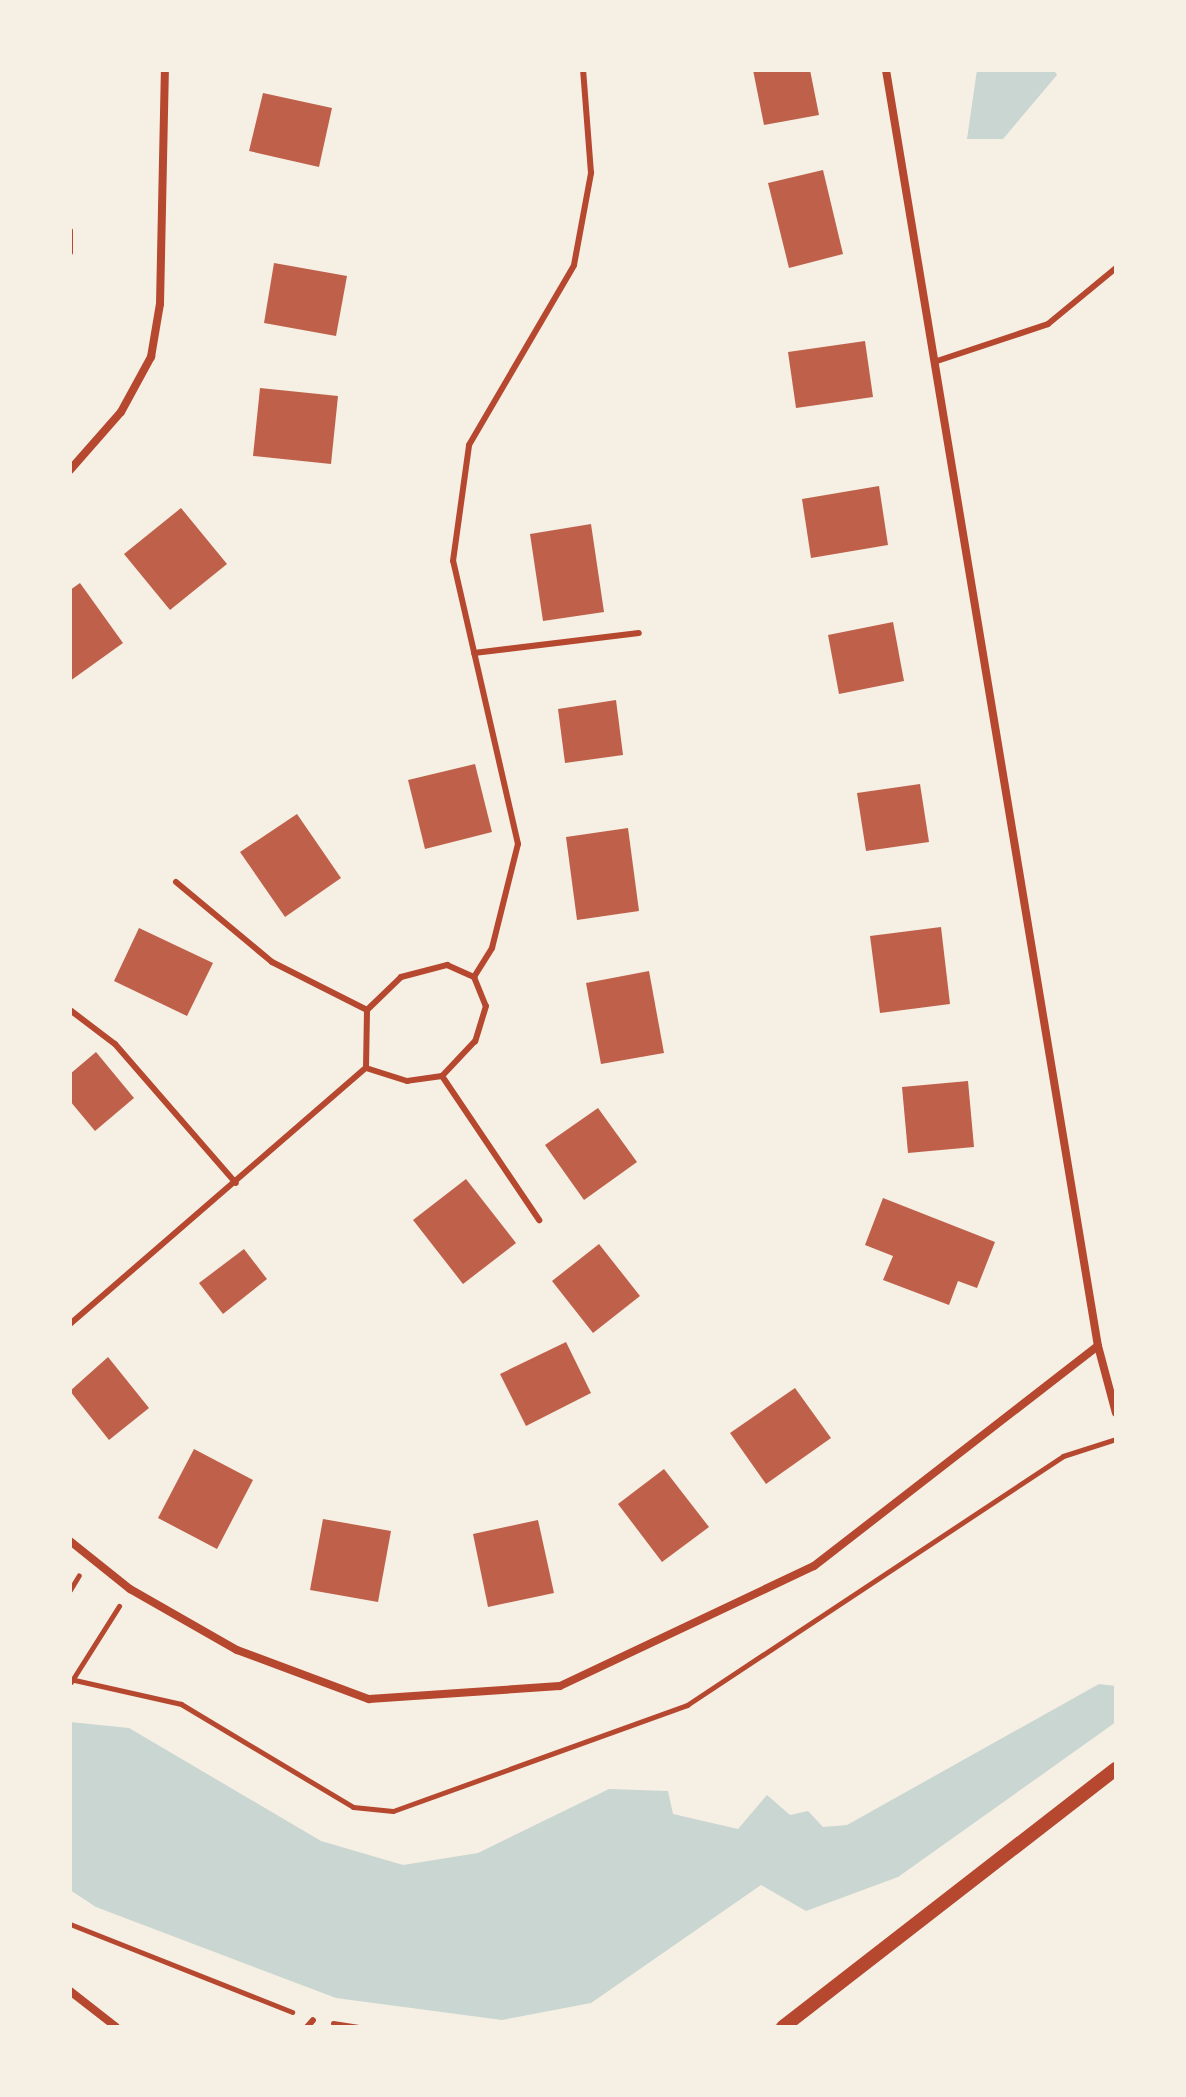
<!DOCTYPE html>
<html>
<head>
<meta charset="utf-8">
<style>
  body { margin:0 }
  #map { position:relative; width:1186px; height:2097px; overflow:hidden; background:#f6efe4; font-family:Helvetica,sans-serif }
  div>[style] { position:absolute }
  .water>* { inset:0; background:#c9d6d2 }
  .building>* { inset:0; background:#bf614a }
  .path>* { height:5px; margin:-2.5px; padding:0 2.5px; transform-origin:2.5px; border-radius:2.5px; background:#b5482f }
  .service>* { height:6px; margin:-3px; padding:0 3px; transform-origin:3px; border-radius:3px; background:#b5482f }
  .minor>* { height:8px; margin:-4px; padding:0 4px; transform-origin:4px; border-radius:4px; background:#b5482f }
  .tertiary>* { height:14px; margin:-7px; padding:0 7px; transform-origin:7px; border-radius:7px; background:#b5482f }
  span { translate:-50% -50%; white-space:nowrap; text-align:center; line-height:1.15; -webkit-text-stroke:8px #f6efe4; paint-order:stroke }
  .frame { position:absolute; inset:0; border:72px solid #f6efe4; pointer-events:none }
</style>
</head>
<body>
<div id="map">
  <div class="water">
    <i style="clip-path:polygon(977px 70px,1054px 70px,1057px 75px,1003px 139px,967px 139px)"></i>
    <i style="clip-path:polygon(1099px 1684px,1116px 1686px,1116px 1722px,898px 1877px,806px 1911px,761px 1885px,591px 2003px,502px 2020px,336px 1998px,96px 1907px,70px 1890px,70px 1722px,129px 1728px,321px 1841px,403px 1865px,478px 1853px,609px 1789px,668px 1791px,673px 1814px,738px 1829px,767px 1795px,790px 1815px,808px 1811px,823px 1827px,847px 1825px)"></i>
  </div>
  <div class="building">
    <i style="clip-path:polygon(753px 70px,810px 70px,819px 115px,764px 125px)"></i>
    <i style="clip-path:polygon(263px 93px,332px 108px,319px 167px,249px 151px)"></i>
    <i style="clip-path:polygon(823px 170px,843px 254px,789px 268px,768px 183px)"></i>
    <i style="clip-path:polygon(274px 263px,347px 276px,336px 336px,264px 323px)"></i>
    <i style="clip-path:polygon(865px 341px,873px 397px,796px 408px,788px 352px)"></i>
    <i style="clip-path:polygon(260px 388px,338px 396px,331px 464px,253px 456px)"></i>
    <i style="clip-path:polygon(879px 486px,888px 545px,811px 558px,802px 499px)"></i>
    <i style="clip-path:polygon(181px 508px,227px 564px,170px 610px,124px 554px)"></i>
    <i style="clip-path:polygon(591px 524px,604px 612px,543px 621px,530px 534px)"></i>
    <i style="clip-path:polygon(80px 583px,123px 643px,70px 681px,70px 590px)"></i>
    <i style="clip-path:polygon(893px 622px,904px 681px,839px 694px,828px 635px)"></i>
    <i style="clip-path:polygon(616px 700px,623px 755px,565px 763px,558px 709px)"></i>
    <i style="clip-path:polygon(475px 764px,492px 832px,425px 849px,408px 780px)"></i>
    <i style="clip-path:polygon(920px 784px,929px 842px,866px 851px,857px 793px)"></i>
    <i style="clip-path:polygon(297px 814px,341px 878px,285px 917px,240px 852px)"></i>
    <i style="clip-path:polygon(628px 828px,639px 911px,577px 920px,566px 837px)"></i>
    <i style="clip-path:polygon(941px 927px,950px 1004px,880px 1013px,870px 936px)"></i>
    <i style="clip-path:polygon(139px 928px,213px 963px,187px 1016px,114px 981px)"></i>
    <i style="clip-path:polygon(649px 971px,664px 1053px,601px 1064px,586px 983px)"></i>
    <i style="clip-path:polygon(96px 1052px,134px 1098px,95px 1131px,70px 1101px,70px 1074px)"></i>
    <i style="clip-path:polygon(968px 1081px,974px 1147px,908px 1153px,902px 1087px)"></i>
    <i style="clip-path:polygon(598px 1108px,637px 1162px,584px 1200px,545px 1145px)"></i>
    <i style="clip-path:polygon(466px 1179px,516px 1243px,463px 1284px,413px 1220px)"></i>
    <i style="clip-path:polygon(883px 1198px,995px 1242px,977px 1288px,958px 1281px,949px 1305px,883px 1280px,893px 1256px,865px 1245px)"></i>
    <i style="clip-path:polygon(599px 1244px,640px 1296px,593px 1333px,552px 1281px)"></i>
    <i style="clip-path:polygon(244px 1249px,267px 1279px,223px 1314px,199px 1283px)"></i>
    <i style="clip-path:polygon(566px 1342px,591px 1393px,526px 1426px,500px 1374px)"></i>
    <i style="clip-path:polygon(108px 1357px,149px 1408px,109px 1440px,70px 1391px)"></i>
    <i style="clip-path:polygon(795px 1388px,831px 1438px,766px 1484px,730px 1433px)"></i>
    <i style="clip-path:polygon(194px 1449px,253px 1480px,217px 1549px,158px 1518px)"></i>
    <i style="clip-path:polygon(664px 1469px,709px 1527px,662px 1562px,618px 1504px)"></i>
    <i style="clip-path:polygon(323px 1519px,391px 1531px,378px 1602px,310px 1590px)"></i>
    <i style="clip-path:polygon(538px 1520px,554px 1593px,488px 1607px,473px 1534px)"></i>
  </div>
  <div class="path">
    <i style="left:70px;top:230px;width:22px;rotate:90deg"></i>
    <i style="left:70px;top:1590px;width:17px;rotate:-59deg"></i>
    <i style="left:70px;top:1679px;width:114px;rotate:12.7deg"></i>
    <i style="left:181px;top:1704px;width:200px;rotate:30.9deg"></i>
    <i style="left:353px;top:1807px;width:40px;rotate:5.7deg"></i>
    <i style="left:393px;top:1811px;width:313px;rotate:-19.8deg"></i>
    <i style="left:687px;top:1705px;width:451px;rotate:-33.5deg"></i>
    <i style="left:1063px;top:1456px;width:56px;rotate:-17.8deg"></i>
    <i style="left:71px;top:1682px;width:90px;rotate:-57.7deg"></i>
    <i style="left:70px;top:1924px;width:239px;rotate:21.6deg"></i>
    <i style="left:333px;top:2023px;width:26px;rotate:9deg"></i>
  </div>
  <div class="service">
    <i style="left:934px;top:362px;width:120px;rotate:-18.4deg"></i>
    <i style="left:1048px;top:324px;width:88px;rotate:-39.5deg"></i>
    <i style="left:474px;top:653px;width:166px;rotate:-6.9deg"></i>
    <i style="left:176px;top:882px;width:125px;rotate:39.8deg"></i>
    <i style="left:272px;top:962px;width:106px;rotate:26.8deg"></i>
    <i style="left:447px;top:965px;width:30px;rotate:24deg"></i>
    <i style="left:474px;top:977px;width:31px;rotate:68deg"></i>
    <i style="left:486px;top:1006px;width:37px;rotate:107deg"></i>
    <i style="left:475px;top:1041px;width:48px;rotate:133.3deg"></i>
    <i style="left:442px;top:1076px;width:35px;rotate:172deg"></i>
    <i style="left:407px;top:1081px;width:43px;rotate:-162.4deg"></i>
    <i style="left:366px;top:1068px;width:58px;rotate:-89deg"></i>
    <i style="left:367px;top:1010px;width:47px;rotate:-44.1deg"></i>
    <i style="left:401px;top:977px;width:48px;rotate:-14.6deg"></i>
    <i style="left:474px;top:977px;width:34px;rotate:-58deg"></i>
    <i style="left:492px;top:948px;width:107px;rotate:-76deg"></i>
    <i style="left:518px;top:844px;width:290px;rotate:-102.9deg"></i>
    <i style="left:453px;top:561px;width:117px;rotate:-82.1deg"></i>
    <i style="left:469px;top:445px;width:208px;rotate:-59.7deg"></i>
    <i style="left:574px;top:265px;width:94px;rotate:-79.5deg"></i>
    <i style="left:591px;top:173px;width:103px;rotate:-94.4deg"></i>
    <i style="left:70px;top:1010px;width:56px;rotate:37.1deg"></i>
    <i style="left:115px;top:1044px;width:184px;rotate:49deg"></i>
    <i style="left:442px;top:1076px;width:174px;rotate:56deg"></i>
    <i style="left:70px;top:1324px;width:391px;rotate:-40.9deg"></i>
    <i style="left:307px;top:2027px;width:9px;rotate:-49deg"></i>
  </div>
  <div class="minor">
    <i style="left:886px;top:70px;width:1293px;rotate:80.57deg"></i>
    <i style="left:1098px;top:1346px;width:69px;rotate:75deg"></i>
    <i style="left:70px;top:470px;width:77px;rotate:-48.7deg"></i>
    <i style="left:121px;top:412px;width:63px;rotate:-61.4deg"></i>
    <i style="left:151px;top:357px;width:54px;rotate:-80.4deg"></i>
    <i style="left:160px;top:304px;width:234px;rotate:-88.8deg"></i>
    <i style="left:70px;top:1541px;width:77px;rotate:38.7deg"></i>
    <i style="left:130px;top:1589px;width:123px;rotate:29.7deg"></i>
    <i style="left:237px;top:1650px;width:141px;rotate:20.4deg"></i>
    <i style="left:369px;top:1699px;width:191px;rotate:-3.9deg"></i>
    <i style="left:560px;top:1686px;width:281px;rotate:-25.3deg"></i>
    <i style="left:814px;top:1566px;width:359px;rotate:-37.8deg"></i>
    <i style="left:70px;top:1991px;width:58px;rotate:38deg"></i>
  </div>
  <div class="tertiary">
    <i style="left:783px;top:2027px;width:421px;rotate:-37.8deg"></i>
  </div>
  <div class="frame"></div>
</div>
</body>
</html>
